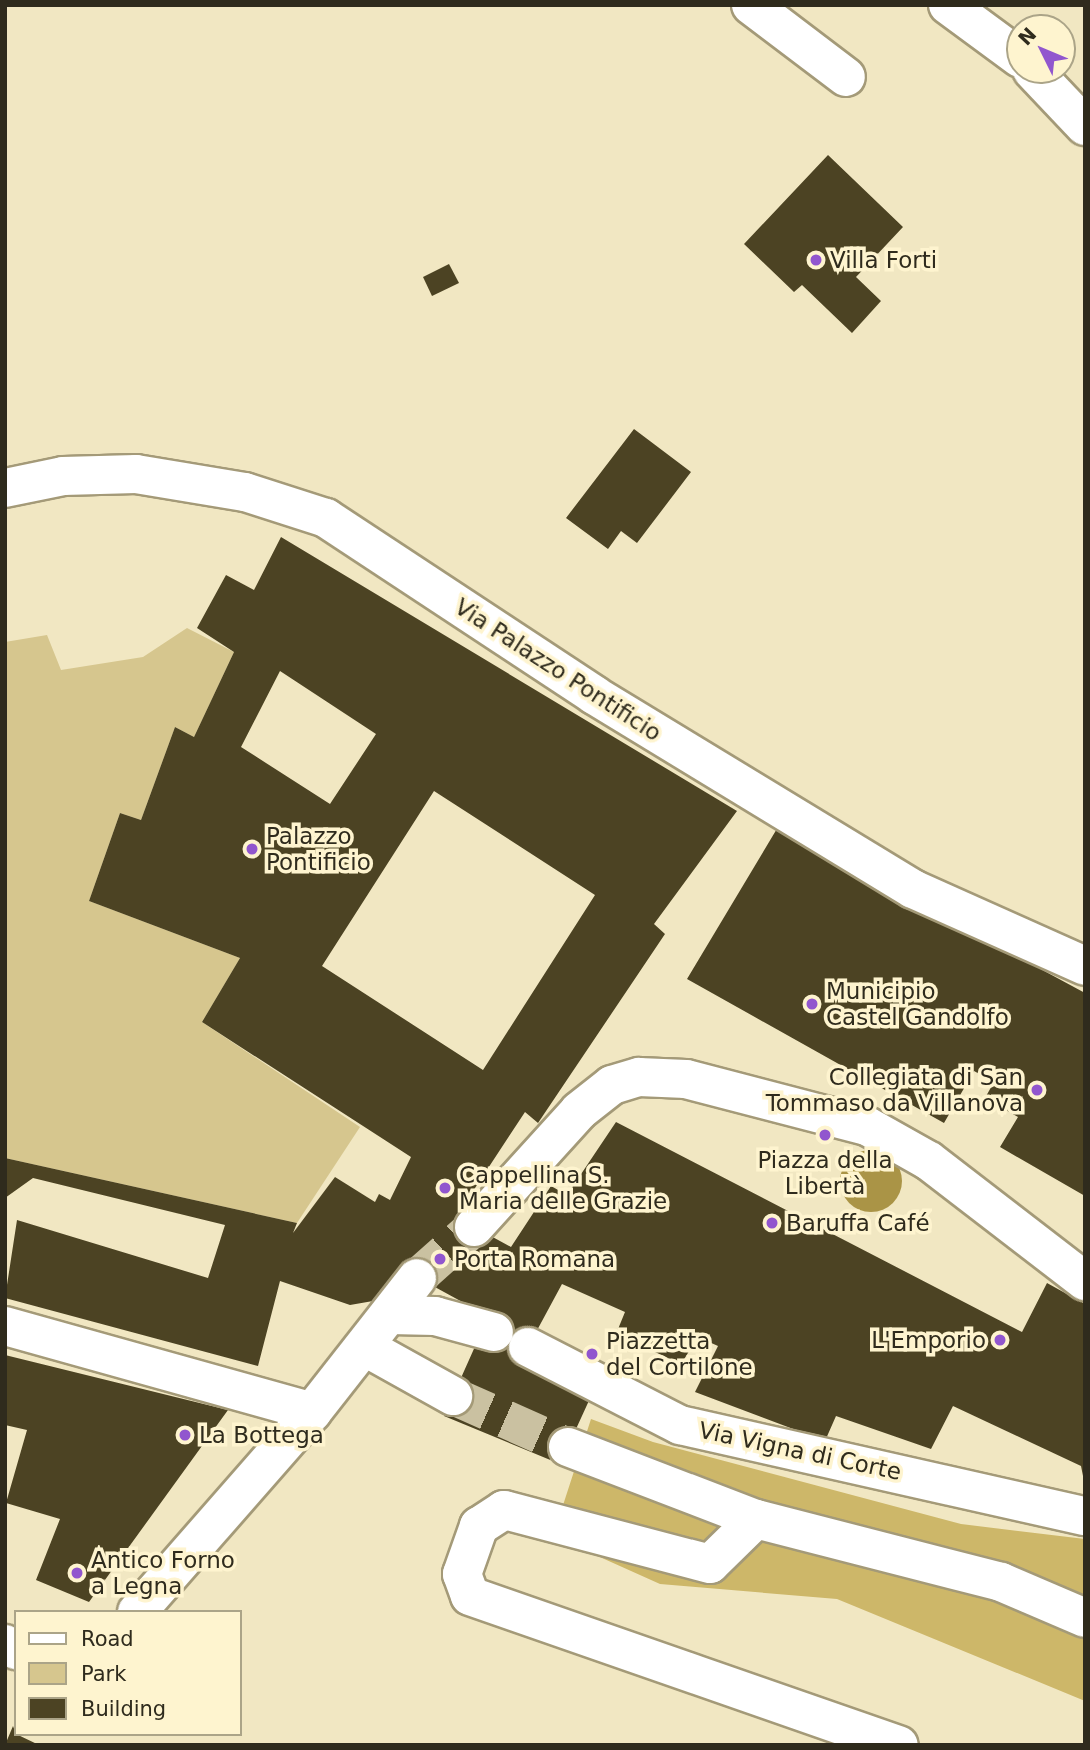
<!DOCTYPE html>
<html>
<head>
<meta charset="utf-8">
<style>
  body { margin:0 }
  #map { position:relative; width:1090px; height:1750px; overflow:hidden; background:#f1e7c2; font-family:"DejaVu Sans",sans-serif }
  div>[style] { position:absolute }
  .green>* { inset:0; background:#d6c68e }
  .forest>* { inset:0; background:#cdb769 }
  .water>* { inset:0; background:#aa9446 }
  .round { border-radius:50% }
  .building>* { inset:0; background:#4c4323 }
  .minor-tunnel>* { height:38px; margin-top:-19px; transform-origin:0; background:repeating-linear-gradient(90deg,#cac1a1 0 38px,transparent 0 57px) }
  .roads { filter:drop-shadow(2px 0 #a49a78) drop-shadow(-2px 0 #a49a78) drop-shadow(0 2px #a49a78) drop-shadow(0 -2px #a49a78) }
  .minor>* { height:38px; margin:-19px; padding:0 19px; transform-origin:19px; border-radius:19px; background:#fff }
  .dots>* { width:19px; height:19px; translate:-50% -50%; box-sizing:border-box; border:4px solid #fef4cf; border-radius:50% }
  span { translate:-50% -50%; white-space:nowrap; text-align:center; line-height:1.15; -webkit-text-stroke:7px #fef4cf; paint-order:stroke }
  .poi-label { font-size:23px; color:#2f2b1d }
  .left { translate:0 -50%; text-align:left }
  .right { translate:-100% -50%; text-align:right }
  .street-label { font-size:23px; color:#2f2b1d }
  .frame { position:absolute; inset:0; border:7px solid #2f2b1d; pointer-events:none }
  .legend { position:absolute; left:14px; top:1610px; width:228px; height:126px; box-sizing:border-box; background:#fef4cf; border:2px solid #aba488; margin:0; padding:9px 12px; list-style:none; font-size:21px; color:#2f2b1d }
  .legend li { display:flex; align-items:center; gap:14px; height:35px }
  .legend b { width:35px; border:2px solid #aba488 }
  .north { position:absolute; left:1006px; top:14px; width:70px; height:70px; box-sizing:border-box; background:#fef4cf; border:2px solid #aba488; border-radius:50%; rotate:313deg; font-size:19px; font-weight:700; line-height:28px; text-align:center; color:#2f2b1d }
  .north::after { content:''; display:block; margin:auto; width:24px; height:32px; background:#9156ce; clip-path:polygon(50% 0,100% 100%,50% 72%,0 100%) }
</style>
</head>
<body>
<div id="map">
  <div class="green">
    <i style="clip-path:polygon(187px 628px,234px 652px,194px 737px,175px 727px,141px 820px,120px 813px,89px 901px,240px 958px,202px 1022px,360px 1127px,297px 1223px,5px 1158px,5px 642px,47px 635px,61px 670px,143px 657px)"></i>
  </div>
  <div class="forest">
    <i style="clip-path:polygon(591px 1419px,653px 1442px,961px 1524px,1085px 1539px,1085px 1701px,837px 1599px,660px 1584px,553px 1536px)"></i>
  </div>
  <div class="water">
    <i class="round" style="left:840px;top:1150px;width:62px;height:62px"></i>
  </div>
  <div class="building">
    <i style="clip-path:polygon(828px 155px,903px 227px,856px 277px,881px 301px,852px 333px,802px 285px,794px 292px,744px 244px)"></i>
    <i style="clip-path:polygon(449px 264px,459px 283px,432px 296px,423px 277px)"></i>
    <i style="clip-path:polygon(634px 429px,691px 472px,637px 543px,621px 531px,608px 549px,566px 518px)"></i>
    <i style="clip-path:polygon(evenodd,281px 537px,737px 811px,654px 924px,665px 934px,538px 1123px,525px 1112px,456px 1217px,511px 1247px,551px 1186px,567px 1195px,616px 1122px,1022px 1332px,1047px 1283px,1085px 1304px,1085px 1486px,1081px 1466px,953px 1406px,931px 1449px,836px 1416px,825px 1441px,695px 1392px,718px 1346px,698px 1337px,681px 1364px,616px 1334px,625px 1312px,562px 1284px,528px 1347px,592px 1394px,560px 1464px,444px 1416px,477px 1342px,499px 1322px,433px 1286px,389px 1289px,373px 1301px,350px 1305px,280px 1281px,258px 1366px,5px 1298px,17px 1220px,208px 1278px,225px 1225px,33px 1178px,5px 1198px,5px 1158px,297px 1223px,293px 1233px,335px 1177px,375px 1202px,379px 1194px,390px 1200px,411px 1157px,202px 1022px,240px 958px,89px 901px,120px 813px,141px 820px,175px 727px,194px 737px,234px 652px,197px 628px,226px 575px,254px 590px,281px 537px,280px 671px,376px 734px,330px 804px,241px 747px,280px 671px,281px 537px,434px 791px,595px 895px,483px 1070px,322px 966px,434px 791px)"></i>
    <i style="clip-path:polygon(778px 827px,1085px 993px,1085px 1196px,1000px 1147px,1018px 1117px,985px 1098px,994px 1082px,974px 1071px,944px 1123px,687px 979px)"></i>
    <i style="clip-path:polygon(5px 1355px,228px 1410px,89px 1602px,36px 1580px,60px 1519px,6px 1503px,27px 1430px,5px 1425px)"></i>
    <i style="clip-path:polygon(13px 1726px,16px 1734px,39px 1745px,5px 1745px)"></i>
  </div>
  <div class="minor-tunnel">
    <i style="left:417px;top:1278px;width:76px;rotate:-41.8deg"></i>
    <i style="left:453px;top:1396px;width:126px;rotate:23.9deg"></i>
  </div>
  <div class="roads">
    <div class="minor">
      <i style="left:751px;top:5px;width:119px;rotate:37.2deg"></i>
      <i style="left:948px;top:5px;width:89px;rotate:36.4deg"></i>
      <i style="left:1032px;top:70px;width:77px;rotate:46.6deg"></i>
      <i style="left:5px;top:488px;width:59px;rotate:-11.7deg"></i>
      <i style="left:63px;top:476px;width:73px;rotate:-1.6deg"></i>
      <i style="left:136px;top:474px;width:110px;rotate:9.4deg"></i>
      <i style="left:245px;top:492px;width:85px;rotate:17.8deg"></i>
      <i style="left:326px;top:518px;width:321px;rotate:33.4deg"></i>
      <i style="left:594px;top:695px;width:373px;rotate:31.3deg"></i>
      <i style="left:913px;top:889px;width:188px;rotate:24.1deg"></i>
      <i style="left:474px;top:1227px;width:156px;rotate:-47.8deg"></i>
      <i style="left:579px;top:1111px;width:42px;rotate:-38.2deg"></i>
      <i style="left:612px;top:1085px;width:28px;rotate:-17deg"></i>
      <i style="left:639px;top:1077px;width:47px;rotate:2.4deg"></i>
      <i style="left:686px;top:1079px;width:187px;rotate:14.6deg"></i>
      <i style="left:867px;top:1126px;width:71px;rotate:29.4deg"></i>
      <i style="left:929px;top:1161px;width:197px;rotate:37.6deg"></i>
      <i style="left:391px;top:1315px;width:44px;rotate:1.3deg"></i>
      <i style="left:435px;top:1316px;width:61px;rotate:15.2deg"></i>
      <i style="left:5px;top:1326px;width:319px;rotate:15.6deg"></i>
      <i style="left:365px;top:1347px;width:101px;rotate:29.1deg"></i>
      <i style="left:528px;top:1347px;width:171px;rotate:27.2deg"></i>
      <i style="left:680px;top:1425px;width:415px;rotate:12.7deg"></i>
      <i style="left:568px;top:1447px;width:201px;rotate:21deg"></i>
      <i style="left:756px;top:1519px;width:253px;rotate:14.4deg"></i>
      <i style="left:1001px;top:1582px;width:91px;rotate:23.2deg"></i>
      <i style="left:756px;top:1519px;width:64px;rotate:135.6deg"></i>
      <i style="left:710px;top:1564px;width:213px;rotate:-165.3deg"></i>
      <i style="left:504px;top:1510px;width:30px;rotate:147deg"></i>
      <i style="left:479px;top:1526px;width:51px;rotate:109.5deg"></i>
      <i style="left:462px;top:1574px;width:23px;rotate:70deg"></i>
      <i style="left:470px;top:1596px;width:454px;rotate:19.2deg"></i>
      <i style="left:137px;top:1612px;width:266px;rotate:-48.8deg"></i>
      <i style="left:312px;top:1412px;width:170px;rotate:-51.9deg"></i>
      <i style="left:5px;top:1644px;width:13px;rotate:29deg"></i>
    </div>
  </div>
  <div class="dots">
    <i style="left:816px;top:260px;background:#9156ce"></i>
    <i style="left:252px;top:849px;background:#9156ce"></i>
    <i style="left:812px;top:1004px;background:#9156ce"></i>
    <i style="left:1037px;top:1090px;background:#9156ce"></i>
    <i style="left:825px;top:1135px;background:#9156ce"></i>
    <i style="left:445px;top:1188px;background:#9156ce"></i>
    <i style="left:772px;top:1223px;background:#9156ce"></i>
    <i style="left:440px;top:1259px;background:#9156ce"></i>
    <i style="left:1000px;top:1340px;background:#9156ce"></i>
    <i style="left:592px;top:1354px;background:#9156ce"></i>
    <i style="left:185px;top:1435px;background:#9156ce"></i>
    <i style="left:77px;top:1573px;background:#9156ce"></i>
  </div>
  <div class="poi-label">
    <span class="left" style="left:830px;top:260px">Villa Forti</span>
    <span class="left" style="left:266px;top:849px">Palazzo<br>Pontificio</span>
    <span class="left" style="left:826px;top:1004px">Municipio<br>Castel Gandolfo</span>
    <span class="right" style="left:1023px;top:1090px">Collegiata di San<br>Tommaso da Villanova</span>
    <span style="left:825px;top:1173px">Piazza della<br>Libertà</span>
    <span class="left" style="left:459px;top:1188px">Cappellina S.<br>Maria delle Grazie</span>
    <span class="left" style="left:786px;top:1223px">Baruffa Café</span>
    <span class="left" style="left:454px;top:1259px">Porta Romana</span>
    <span class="right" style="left:986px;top:1340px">L'Emporio</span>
    <span class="left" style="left:606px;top:1354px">Piazzetta<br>del Cortilone</span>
    <span class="left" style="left:199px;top:1435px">La Bottega</span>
    <span class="left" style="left:91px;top:1573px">Antico Forno<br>a Legna</span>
  </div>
  <div class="street-label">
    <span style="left:558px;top:670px;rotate:33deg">Via Palazzo Pontificio</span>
    <span style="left:800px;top:1451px;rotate:12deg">Via Vigna di Corte</span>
  </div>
  <div class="frame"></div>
  <ul class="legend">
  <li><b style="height:9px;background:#fff"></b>Road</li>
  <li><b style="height:19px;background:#d6c68e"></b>Park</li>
  <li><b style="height:19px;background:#4c4323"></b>Building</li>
  </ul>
  <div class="north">N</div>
</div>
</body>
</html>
